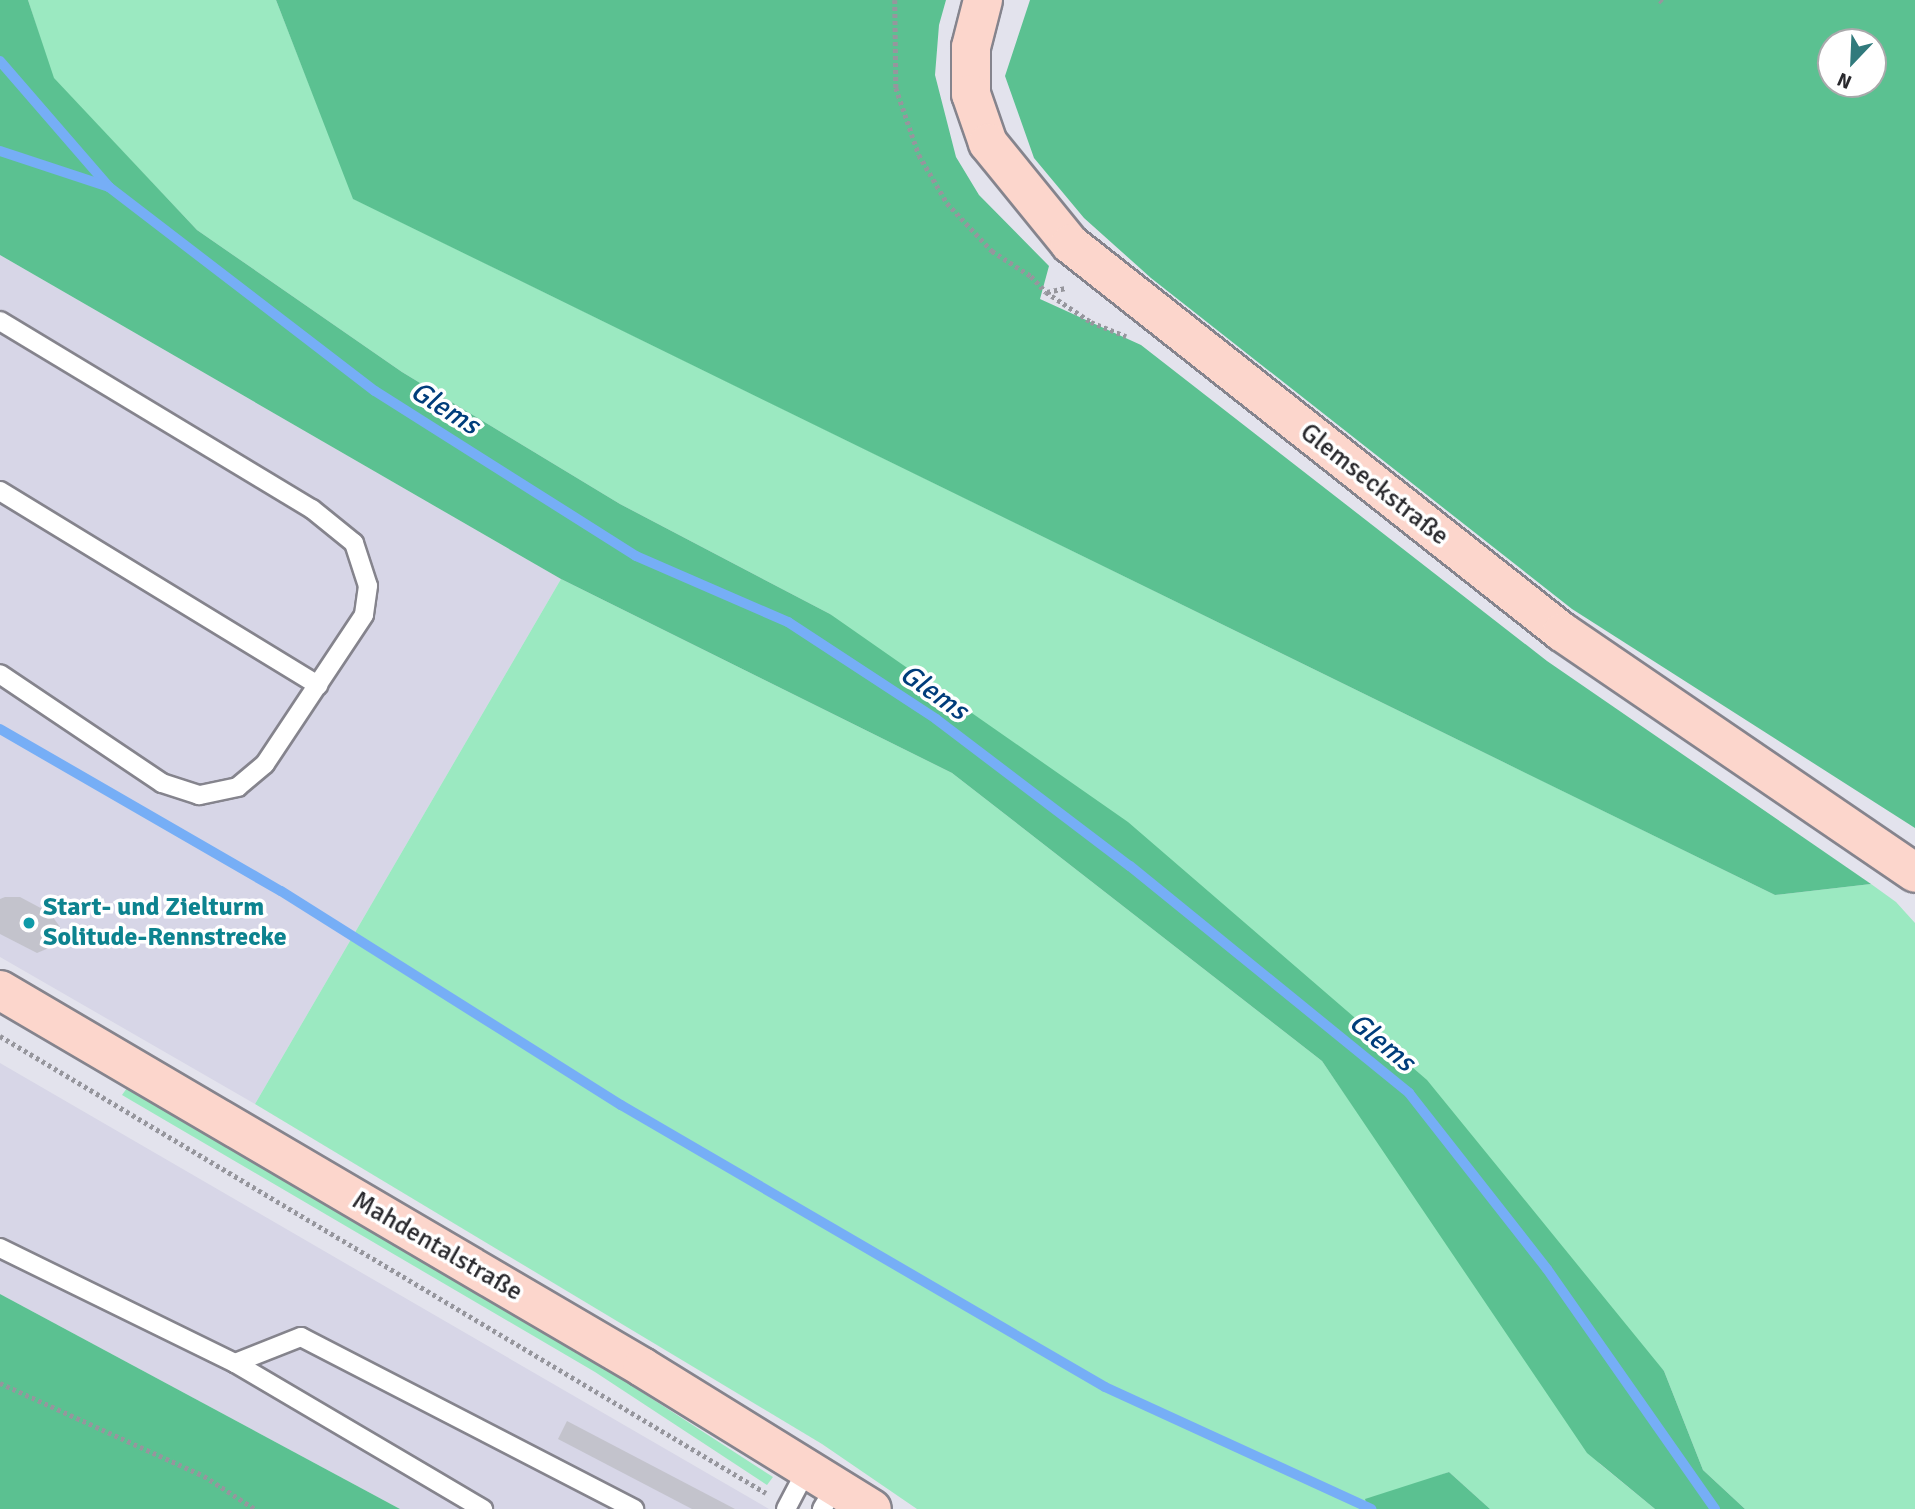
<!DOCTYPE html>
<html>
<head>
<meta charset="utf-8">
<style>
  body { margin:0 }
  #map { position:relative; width:1915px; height:1509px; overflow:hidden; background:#e3e3ed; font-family:Signika,sans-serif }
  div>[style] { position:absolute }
  .built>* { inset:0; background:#d7d6e7 }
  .green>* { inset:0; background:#9be9c1 }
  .forest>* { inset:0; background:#5bc191 }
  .stream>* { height:10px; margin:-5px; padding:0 5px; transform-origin:5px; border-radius:5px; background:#76aef6 }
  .building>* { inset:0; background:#c3c3cc }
  .path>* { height:4.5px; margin-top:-2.25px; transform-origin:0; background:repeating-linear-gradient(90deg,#96969d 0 3.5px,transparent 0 7px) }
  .roads { filter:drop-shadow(2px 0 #85848d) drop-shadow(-2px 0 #85848d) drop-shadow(0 2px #85848d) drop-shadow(0 -2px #85848d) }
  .service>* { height:18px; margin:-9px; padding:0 9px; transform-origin:9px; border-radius:9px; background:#fff }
  .secondary>* { height:38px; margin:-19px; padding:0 19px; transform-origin:19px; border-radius:19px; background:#fcd6cc }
  .dots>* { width:19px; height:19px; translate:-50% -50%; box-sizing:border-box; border:4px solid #fff; border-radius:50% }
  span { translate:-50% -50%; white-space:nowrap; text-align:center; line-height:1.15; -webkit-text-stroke:7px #fff; paint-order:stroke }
  .street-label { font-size:26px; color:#29292d }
  .culture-label { font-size:26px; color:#0d838f; font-weight:700 }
  .left { translate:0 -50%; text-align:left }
  .water-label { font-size:28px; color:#003d7b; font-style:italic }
  .north { position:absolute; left:1817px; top:28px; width:70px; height:70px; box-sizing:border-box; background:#fff; border:2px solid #a9a9ab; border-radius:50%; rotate:203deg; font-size:19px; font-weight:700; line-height:28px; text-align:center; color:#29292d }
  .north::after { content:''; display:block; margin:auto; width:24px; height:32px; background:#317a7c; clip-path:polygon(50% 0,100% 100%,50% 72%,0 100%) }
</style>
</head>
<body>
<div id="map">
  <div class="built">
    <i style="clip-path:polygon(0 255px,561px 579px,255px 1104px,0 957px)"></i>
    <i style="clip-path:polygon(0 1063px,769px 1509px,400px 1509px,0 1294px)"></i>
  </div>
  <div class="green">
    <i style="clip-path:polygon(28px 0,276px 0,354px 199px,1775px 895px,1871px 884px,1896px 902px,1915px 923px,1915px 1509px,1745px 1509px,1703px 1470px,1664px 1371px,830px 614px,620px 504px,402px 372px,197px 230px,53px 78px)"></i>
    <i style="clip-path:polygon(561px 579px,952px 773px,1322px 1061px,1600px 1464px,1655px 1509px,1490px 1509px,1449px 1472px,1362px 1504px,1363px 1509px,917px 1509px,822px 1444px,255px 1104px)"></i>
    <i style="clip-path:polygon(127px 1088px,603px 1367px,773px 1477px,767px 1485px,595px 1372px,122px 1095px)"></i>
  </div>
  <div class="forest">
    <i style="clip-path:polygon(0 0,28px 0,54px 78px,197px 230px,402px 372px,620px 504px,830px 614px,1128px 822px,1427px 1080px,1664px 1371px,1703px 1470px,1745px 1509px,1655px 1509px,1587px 1453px,1322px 1061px,952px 773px,561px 579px,0 255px)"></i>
    <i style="clip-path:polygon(276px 0,946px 0,939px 25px,935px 75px,956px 157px,979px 195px,1049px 266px,1040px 299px,1141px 345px,1547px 661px,1871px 884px,1775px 895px,353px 199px)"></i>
    <i style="clip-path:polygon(evenodd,1030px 0,1915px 0,1915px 828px,1572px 609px,1151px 278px,1084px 218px,1034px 158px,1005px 76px,1030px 0,1831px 42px,1873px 42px,1873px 84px,1831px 84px,1831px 42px)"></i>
    <i style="clip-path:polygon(0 1294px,400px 1509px,0 1509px)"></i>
    <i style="clip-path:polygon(1449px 1472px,1490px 1509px,1368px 1509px,1365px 1499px)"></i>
  </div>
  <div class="stream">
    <i style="left:0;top:61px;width:167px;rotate:49.1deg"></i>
    <i style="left:109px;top:187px;width:335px;rotate:37.5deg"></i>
    <i style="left:375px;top:391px;width:309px;rotate:32.3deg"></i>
    <i style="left:636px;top:556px;width:166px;rotate:23.5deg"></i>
    <i style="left:788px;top:622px;width:177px;rotate:33.2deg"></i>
    <i style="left:936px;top:719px;width:243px;rotate:37.2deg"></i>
    <i style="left:1130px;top:866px;width:360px;rotate:39.1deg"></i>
    <i style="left:1409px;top:1093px;width:224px;rotate:51.9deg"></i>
    <i style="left:1547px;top:1269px;width:293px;rotate:55deg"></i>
    <i style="left:0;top:151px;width:115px;rotate:18.3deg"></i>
    <i style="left:0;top:729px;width:324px;rotate:30deg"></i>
    <i style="left:281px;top:891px;width:402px;rotate:32.2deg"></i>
    <i style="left:621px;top:1105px;width:560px;rotate:30.23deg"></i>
    <i style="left:1105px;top:1387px;width:293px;rotate:24.6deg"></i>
  </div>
  <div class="building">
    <i style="clip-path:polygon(5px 897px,20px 897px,50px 913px,60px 927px,56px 945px,37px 953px,0 934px,0 899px)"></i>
    <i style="clip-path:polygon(567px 1421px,735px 1509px,692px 1509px,558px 1439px)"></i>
  </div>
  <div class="path">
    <i style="left:895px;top:0;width:88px;rotate:89.3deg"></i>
    <i style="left:896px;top:88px;width:71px;rotate:71.1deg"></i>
    <i style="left:919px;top:155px;width:56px;rotate:59.7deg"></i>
    <i style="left:947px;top:203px;width:66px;rotate:46.8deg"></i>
    <i style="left:992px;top:251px;width:46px;rotate:32.7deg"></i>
    <i style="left:1031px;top:276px;width:22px;rotate:47deg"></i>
    <i style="left:1046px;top:292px;width:54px;rotate:33.7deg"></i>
    <i style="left:1091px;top:322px;width:38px;rotate:22deg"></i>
    <i style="left:1660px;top:0;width:3px;rotate:45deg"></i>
    <i style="left:1047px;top:292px;width:19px;rotate:-12deg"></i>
    <i style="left:0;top:1036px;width:892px;rotate:30.82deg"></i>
    <i style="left:0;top:1383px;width:224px;rotate:24.5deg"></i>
    <i style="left:204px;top:1476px;width:61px;rotate:32.9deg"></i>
  </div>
  <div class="roads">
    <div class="service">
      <i style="left:0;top:321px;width:364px;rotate:31.1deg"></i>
      <i style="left:312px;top:509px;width:54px;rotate:39deg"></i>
      <i style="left:354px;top:543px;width:45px;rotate:72deg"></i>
      <i style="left:368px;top:586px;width:29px;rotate:98deg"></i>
      <i style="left:364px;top:615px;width:179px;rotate:123.6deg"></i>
      <i style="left:265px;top:764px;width:35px;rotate:140deg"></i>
      <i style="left:238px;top:787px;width:40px;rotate:168deg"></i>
      <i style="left:199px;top:795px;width:39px;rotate:-162deg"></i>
      <i style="left:162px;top:783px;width:195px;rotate:-146.1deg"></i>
      <i style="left:0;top:491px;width:373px;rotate:31.4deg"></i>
      <i style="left:0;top:1248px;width:262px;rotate:26.1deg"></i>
      <i style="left:235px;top:1363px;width:71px;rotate:-21.5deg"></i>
      <i style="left:301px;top:1337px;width:375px;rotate:27.3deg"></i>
      <i style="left:235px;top:1363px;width:288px;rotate:30.5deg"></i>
      <i style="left:786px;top:1509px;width:45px;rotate:-62.3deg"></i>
      <i style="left:822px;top:1509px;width:26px;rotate:-59deg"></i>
    </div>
    <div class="secondary">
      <i style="left:983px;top:0;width:49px;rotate:104.3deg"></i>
      <i style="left:971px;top:47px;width:47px;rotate:90deg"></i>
      <i style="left:971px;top:94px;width:52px;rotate:70.9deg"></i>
      <i style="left:988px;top:143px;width:130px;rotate:50.9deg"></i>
      <i style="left:1070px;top:244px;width:627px;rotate:38.26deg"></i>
      <i style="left:1562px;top:632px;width:427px;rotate:34.3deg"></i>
      <i style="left:0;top:990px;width:745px;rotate:30.42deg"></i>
      <i style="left:642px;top:1367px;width:270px;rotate:31.7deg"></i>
    </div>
  </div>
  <div class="dots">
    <i style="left:29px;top:923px;background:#0f9aa8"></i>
  </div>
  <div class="street-label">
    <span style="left:1374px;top:485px;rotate:38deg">Glemseckstraße</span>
    <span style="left:437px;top:1247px;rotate:30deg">Mahdentalstraße</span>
  </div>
  <div class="culture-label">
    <span class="left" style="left:43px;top:923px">Start- und Zielturm<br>Solitude-Rennstrecke</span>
  </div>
  <div class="water-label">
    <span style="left:445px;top:408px;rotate:32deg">Glems</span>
    <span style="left:934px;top:692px;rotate:35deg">Glems</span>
    <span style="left:1382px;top:1042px;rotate:39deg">Glems</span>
  </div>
  <div class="north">N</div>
</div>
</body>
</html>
